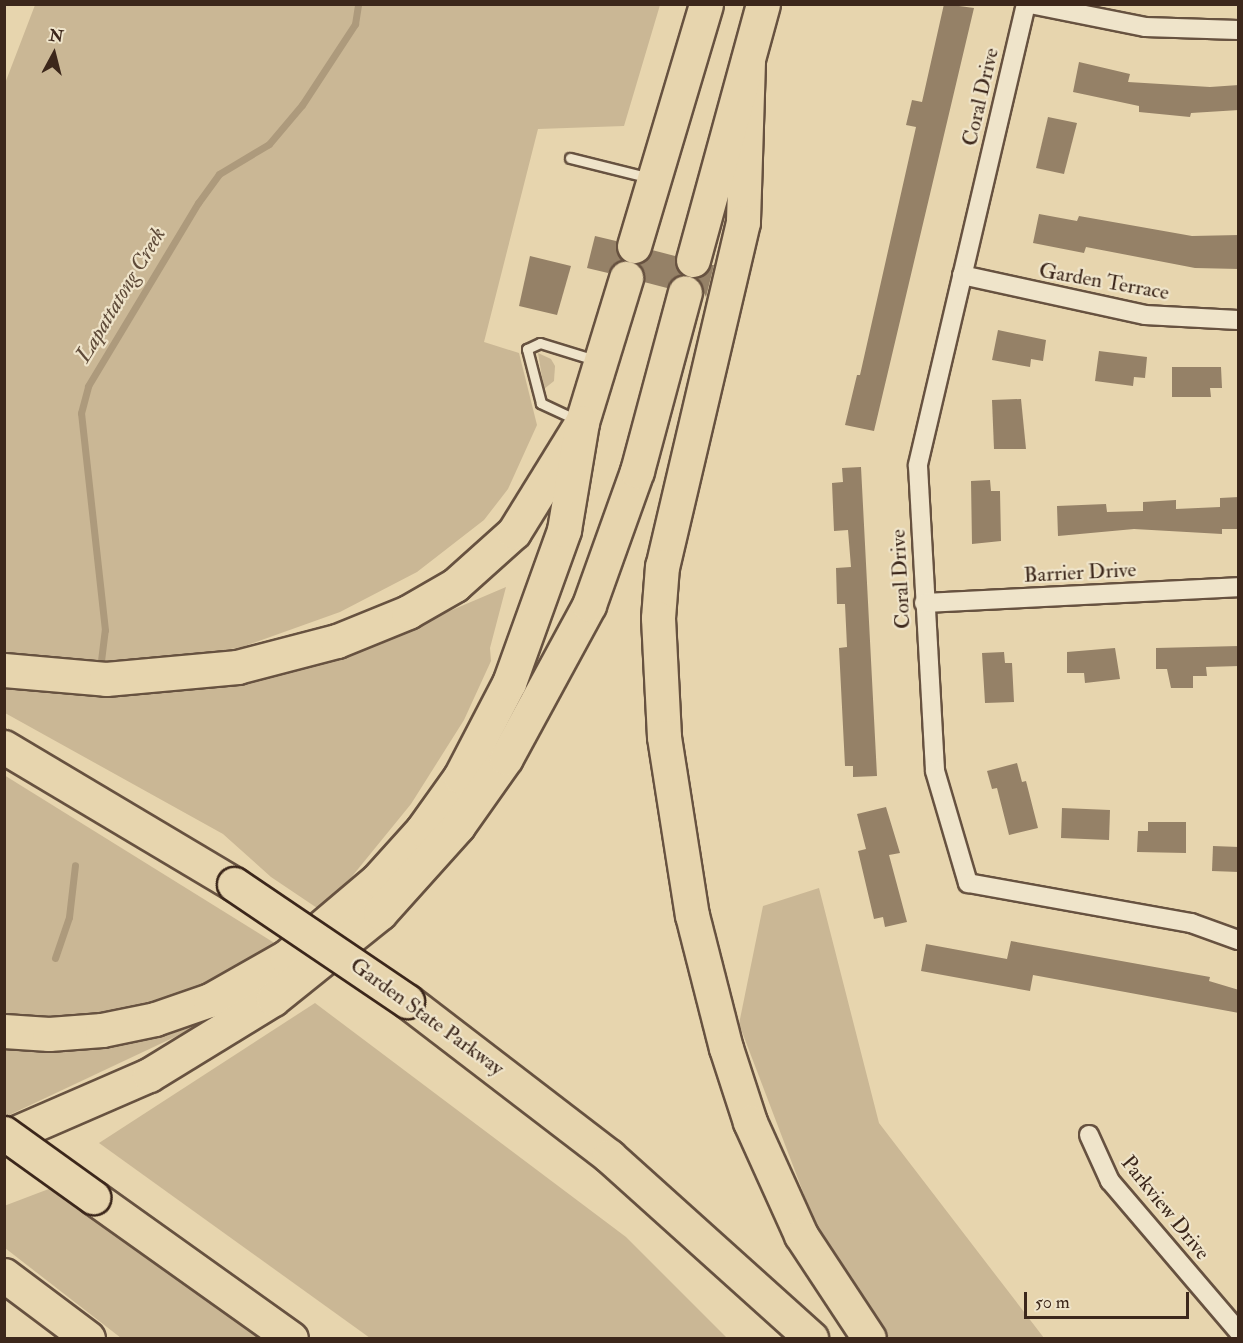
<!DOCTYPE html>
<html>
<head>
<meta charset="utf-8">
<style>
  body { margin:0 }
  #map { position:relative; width:1243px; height:1343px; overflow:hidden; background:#e7d5ae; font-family:"IM FELL Double Pica",serif }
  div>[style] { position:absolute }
  .green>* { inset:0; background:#cab795 }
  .stream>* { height:7px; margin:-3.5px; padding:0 3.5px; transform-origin:3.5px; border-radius:3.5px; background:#ad9a7c }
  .building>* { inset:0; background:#958167 }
  .roads { filter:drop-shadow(2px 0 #675240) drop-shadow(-2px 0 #675240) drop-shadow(0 2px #675240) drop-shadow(0 -2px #675240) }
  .service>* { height:9px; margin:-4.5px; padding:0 4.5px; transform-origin:4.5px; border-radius:4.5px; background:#efe4ca }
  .minor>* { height:18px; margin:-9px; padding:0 9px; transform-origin:9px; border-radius:9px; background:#efe4ca }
  .motorway>* { height:33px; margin:-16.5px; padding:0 16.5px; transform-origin:16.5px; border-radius:16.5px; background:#e7d5ae }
  .bridges { filter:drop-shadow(2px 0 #3c271b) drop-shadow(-2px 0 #3c271b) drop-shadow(0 2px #3c271b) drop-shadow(0 -2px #3c271b) }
  .motorway-bridge>* { height:33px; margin:-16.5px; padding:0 16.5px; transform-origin:16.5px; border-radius:16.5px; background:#e7d5ae }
  span { translate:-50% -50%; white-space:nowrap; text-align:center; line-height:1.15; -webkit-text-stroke:4.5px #efe4ca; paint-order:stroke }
  .street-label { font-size:21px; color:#3c271b }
  .water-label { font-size:22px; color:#5e4a38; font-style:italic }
  .frame { position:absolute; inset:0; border:6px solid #3c271b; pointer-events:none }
  .north { position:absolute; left:24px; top:24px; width:60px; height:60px; -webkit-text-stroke:4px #efe4ca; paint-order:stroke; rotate:7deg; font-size:16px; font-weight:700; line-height:24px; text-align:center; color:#3c271b }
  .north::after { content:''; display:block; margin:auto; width:21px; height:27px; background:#3c271b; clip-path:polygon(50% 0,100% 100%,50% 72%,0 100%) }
  .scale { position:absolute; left:1024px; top:1292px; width:165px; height:27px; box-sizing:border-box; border:3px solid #3c271b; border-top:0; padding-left:8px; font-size:18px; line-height:21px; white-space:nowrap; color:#3c271b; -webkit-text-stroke:4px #efe4ca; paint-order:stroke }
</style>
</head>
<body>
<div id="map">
  <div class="green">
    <i style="clip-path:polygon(35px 5px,660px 5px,624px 126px,538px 129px,484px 342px,519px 353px,537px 425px,508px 489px,484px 520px,417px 572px,340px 612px,242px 647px,126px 667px,5px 658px,4px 86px)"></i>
    <i style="clip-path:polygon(538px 353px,551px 359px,555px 366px,554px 381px,544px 389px)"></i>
    <i style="clip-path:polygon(506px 587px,490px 648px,491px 661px,464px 720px,411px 804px,323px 912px,271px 877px,223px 834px,5px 713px,4px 680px,195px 685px,280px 675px,370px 645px)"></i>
    <i style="clip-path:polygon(4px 775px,284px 949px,247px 1003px,5px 1117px)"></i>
    <i style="clip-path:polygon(819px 888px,879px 1123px,1044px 1338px,882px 1338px,833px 1292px,816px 1226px,739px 1024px,763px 906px)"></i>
    <i style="clip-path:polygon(315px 1003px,626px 1237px,727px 1338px,370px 1338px,99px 1143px)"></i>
    <i style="clip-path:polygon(54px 1187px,263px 1338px,121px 1338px,5px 1248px,4px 1206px)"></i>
  </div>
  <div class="stream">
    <i style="left:100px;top:669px;width:39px;rotate:-83deg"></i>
    <i style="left:105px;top:630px;width:218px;rotate:-96.3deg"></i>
    <i style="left:81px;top:413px;width:28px;rotate:-75deg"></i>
    <i style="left:88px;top:386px;width:214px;rotate:-59deg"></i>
    <i style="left:198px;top:203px;width:36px;rotate:-54deg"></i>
    <i style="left:219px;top:174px;width:58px;rotate:-31deg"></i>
    <i style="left:269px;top:144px;width:51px;rotate:-49.8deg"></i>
    <i style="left:302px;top:105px;width:97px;rotate:-56.8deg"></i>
    <i style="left:355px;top:24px;width:20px;rotate:-81deg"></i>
    <i style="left:55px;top:958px;width:43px;rotate:-71.1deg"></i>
    <i style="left:69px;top:917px;width:52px;rotate:-83.4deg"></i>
  </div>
  <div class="building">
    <i style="clip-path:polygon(944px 4px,974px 8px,874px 431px,845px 425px,857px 375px,860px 375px,916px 127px,906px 125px,912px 100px,922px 102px)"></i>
    <i style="clip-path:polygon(1079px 62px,1130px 74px,1128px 82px,1210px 87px,1239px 85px,1239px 110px,1191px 113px,1190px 117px,1139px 112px,1139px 106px,1073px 92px)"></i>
    <i style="clip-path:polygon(1048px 117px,1077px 123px,1064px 174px,1036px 168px)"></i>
    <i style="clip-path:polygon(1039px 214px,1077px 221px,1079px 216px,1192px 236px,1239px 235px,1239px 269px,1195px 268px,1086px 247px,1084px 253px,1033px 243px)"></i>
    <i style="clip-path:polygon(595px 236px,616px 241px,622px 260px,608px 273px,587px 268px)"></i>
    <i style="clip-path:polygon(652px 250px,675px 256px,681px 274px,667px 288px,644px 282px,638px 264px)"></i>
    <i style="clip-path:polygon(530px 256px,571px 266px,557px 315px,519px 306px)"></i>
    <i style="clip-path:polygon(711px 265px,714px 265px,706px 297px,697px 278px)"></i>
    <i style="clip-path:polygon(998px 330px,1046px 340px,1043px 361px,1031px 359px,1030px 367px,992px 360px)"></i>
    <i style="clip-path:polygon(1099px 351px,1147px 357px,1145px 378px,1134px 377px,1133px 386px,1095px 381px)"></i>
    <i style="clip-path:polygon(1172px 367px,1221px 367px,1222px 388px,1210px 388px,1211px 397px,1172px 397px)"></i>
    <i style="clip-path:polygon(1021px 399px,1026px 449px,994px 449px,992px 400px)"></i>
    <i style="clip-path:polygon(861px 467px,877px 776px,853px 777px,853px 766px,845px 766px,839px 648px,847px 647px,845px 604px,837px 604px,836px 568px,851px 567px,848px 530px,834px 531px,832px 483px,843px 482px,842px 468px)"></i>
    <i style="clip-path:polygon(990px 480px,991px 491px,1000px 491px,1001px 541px,972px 544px,971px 481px)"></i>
    <i style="clip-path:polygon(1239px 497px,1239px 529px,1222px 529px,1222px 534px,1134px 529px,1058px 536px,1057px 506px,1106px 504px,1107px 512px,1143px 511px,1143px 502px,1176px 500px,1176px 509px,1220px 507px,1220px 498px)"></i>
    <i style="clip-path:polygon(1239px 646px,1239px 666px,1206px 667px,1207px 676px,1193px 676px,1193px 688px,1171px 688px,1167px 669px,1156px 669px,1156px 648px)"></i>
    <i style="clip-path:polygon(1115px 648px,1120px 679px,1085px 683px,1084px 673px,1067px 673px,1067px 652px)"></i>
    <i style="clip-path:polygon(1004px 652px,1005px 663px,1012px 663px,1014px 702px,985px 703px,982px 653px)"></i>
    <i style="clip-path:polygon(1017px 763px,1022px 782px,1026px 781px,1038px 828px,1009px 835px,997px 788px,992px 789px,987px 771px)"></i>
    <i style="clip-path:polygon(886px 807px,900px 853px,889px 855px,907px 922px,885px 927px,883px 917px,874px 919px,858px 851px,866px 849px,857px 814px)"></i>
    <i style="clip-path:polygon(1062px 808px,1110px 810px,1109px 840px,1061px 838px)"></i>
    <i style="clip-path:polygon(1148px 822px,1186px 822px,1186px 853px,1137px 852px,1138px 831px,1148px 831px)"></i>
    <i style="clip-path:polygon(1213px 846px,1239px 847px,1239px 872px,1212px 871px)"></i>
    <i style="clip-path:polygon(1011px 941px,1210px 977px,1209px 981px,1239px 990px,1239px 1013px,1033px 975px,1030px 991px,921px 971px,926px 944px,1007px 959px)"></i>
  </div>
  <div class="roads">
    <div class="service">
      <i style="left:570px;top:158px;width:82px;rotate:14deg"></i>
      <i style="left:577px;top:420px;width:40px;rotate:-155deg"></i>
      <i style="left:541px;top:403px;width:56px;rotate:-104.5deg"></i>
      <i style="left:527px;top:349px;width:14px;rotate:-25deg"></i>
      <i style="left:540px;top:343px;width:58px;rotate:17.2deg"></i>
    </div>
    <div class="minor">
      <i style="left:1026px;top:4px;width:474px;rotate:103.2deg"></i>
      <i style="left:918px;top:466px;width:305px;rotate:86.8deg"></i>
      <i style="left:935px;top:771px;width:117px;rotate:73.6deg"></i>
      <i style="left:968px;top:883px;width:227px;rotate:10.2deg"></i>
      <i style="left:1191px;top:923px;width:50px;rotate:19.9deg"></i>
      <i style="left:1030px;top:4px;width:117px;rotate:11.3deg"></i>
      <i style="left:1145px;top:27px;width:93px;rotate:1.8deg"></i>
      <i style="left:962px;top:275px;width:187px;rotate:12.3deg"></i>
      <i style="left:1145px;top:315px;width:93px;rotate:3.1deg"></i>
      <i style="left:924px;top:603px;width:314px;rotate:-2.9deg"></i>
      <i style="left:1089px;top:1135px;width:51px;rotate:65.5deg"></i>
      <i style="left:1110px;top:1181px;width:197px;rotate:49.5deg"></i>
    </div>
    <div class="motorway">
      <i style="left:748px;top:61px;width:161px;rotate:91.8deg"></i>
      <i style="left:743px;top:222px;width:353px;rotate:103.2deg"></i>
      <i style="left:662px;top:566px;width:52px;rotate:94.4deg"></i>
      <i style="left:658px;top:618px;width:119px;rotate:87.1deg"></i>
      <i style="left:664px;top:737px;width:180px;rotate:81.1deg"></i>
      <i style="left:692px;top:915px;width:137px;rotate:75.7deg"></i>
      <i style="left:726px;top:1048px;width:78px;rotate:72deg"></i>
      <i style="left:750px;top:1122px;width:124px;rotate:65.7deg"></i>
      <i style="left:801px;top:1235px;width:123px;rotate:56.6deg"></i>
      <i style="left:634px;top:246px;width:252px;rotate:-73.4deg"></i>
      <i style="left:693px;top:260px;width:265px;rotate:-74.7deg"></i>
      <i style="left:4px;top:670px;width:102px;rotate:5deg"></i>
      <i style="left:106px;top:679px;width:132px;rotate:-5.2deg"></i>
      <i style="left:237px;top:667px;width:103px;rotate:-14.6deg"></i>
      <i style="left:337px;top:641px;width:77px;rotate:-22.2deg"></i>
      <i style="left:408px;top:612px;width:54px;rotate:-29.9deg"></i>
      <i style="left:455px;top:585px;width:79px;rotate:-41.9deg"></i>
      <i style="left:514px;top:532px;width:129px;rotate:-58.3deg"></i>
      <i style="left:582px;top:422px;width:151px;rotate:-73deg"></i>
      <i style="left:4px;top:747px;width:268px;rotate:30.8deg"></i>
      <i style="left:407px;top:1001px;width:255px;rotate:37.5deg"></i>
      <i style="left:609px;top:1156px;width:272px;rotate:42deg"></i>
      <i style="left:4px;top:1031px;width:45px;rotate:3.8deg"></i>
      <i style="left:49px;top:1034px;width:53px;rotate:-4.3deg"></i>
      <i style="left:102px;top:1030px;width:54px;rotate:-11.7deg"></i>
      <i style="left:155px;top:1019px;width:58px;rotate:-19.1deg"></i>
      <i style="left:210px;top:1000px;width:87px;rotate:-29.5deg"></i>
      <i style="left:286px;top:957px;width:119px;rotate:-40.2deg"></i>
      <i style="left:377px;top:880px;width:67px;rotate:-48deg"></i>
      <i style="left:422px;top:830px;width:65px;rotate:-54.4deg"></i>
      <i style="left:460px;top:777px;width:106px;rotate:-62.5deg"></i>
      <i style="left:509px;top:683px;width:163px;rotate:-70.2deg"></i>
      <i style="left:564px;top:530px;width:109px;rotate:-80.5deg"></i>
      <i style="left:4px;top:1138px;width:158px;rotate:-23.5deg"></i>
      <i style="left:149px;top:1075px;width:145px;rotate:-31.5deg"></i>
      <i style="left:273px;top:999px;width:137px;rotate:-38.8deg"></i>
      <i style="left:380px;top:913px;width:117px;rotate:-48.1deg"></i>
      <i style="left:458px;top:826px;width:83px;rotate:-54.8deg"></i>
      <i style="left:506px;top:758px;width:174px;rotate:-61.5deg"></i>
      <i style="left:589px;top:605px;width:142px;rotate:-70.3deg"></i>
      <i style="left:637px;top:471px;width:185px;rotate:-75deg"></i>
      <i style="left:93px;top:1197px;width:243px;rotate:35.5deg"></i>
      <i style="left:4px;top:1275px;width:105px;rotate:36.9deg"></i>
    </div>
  </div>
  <div class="bridges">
    <div class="motorway-bridge">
      <i style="left:234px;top:884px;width:209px;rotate:34.1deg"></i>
      <i style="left:4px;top:1133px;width:110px;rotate:35.7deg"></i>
    </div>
  </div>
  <div class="street-label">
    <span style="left:981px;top:97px;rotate:-77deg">Coral Drive</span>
    <span style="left:1104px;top:282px;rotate:10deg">Garden Terrace</span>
    <span style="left:1080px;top:573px;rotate:-3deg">Barrier Drive</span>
    <span style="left:901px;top:579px;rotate:-93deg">Coral Drive</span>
    <span style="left:427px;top:1017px;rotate:36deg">Garden State Parkway</span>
    <span style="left:1165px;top:1208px;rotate:51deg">Parkview Drive</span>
  </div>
  <div class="water-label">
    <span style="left:121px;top:295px;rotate:-59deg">Lapattatong Creek</span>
  </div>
  <div class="frame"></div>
  <div class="north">N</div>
  <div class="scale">50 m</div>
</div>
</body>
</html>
